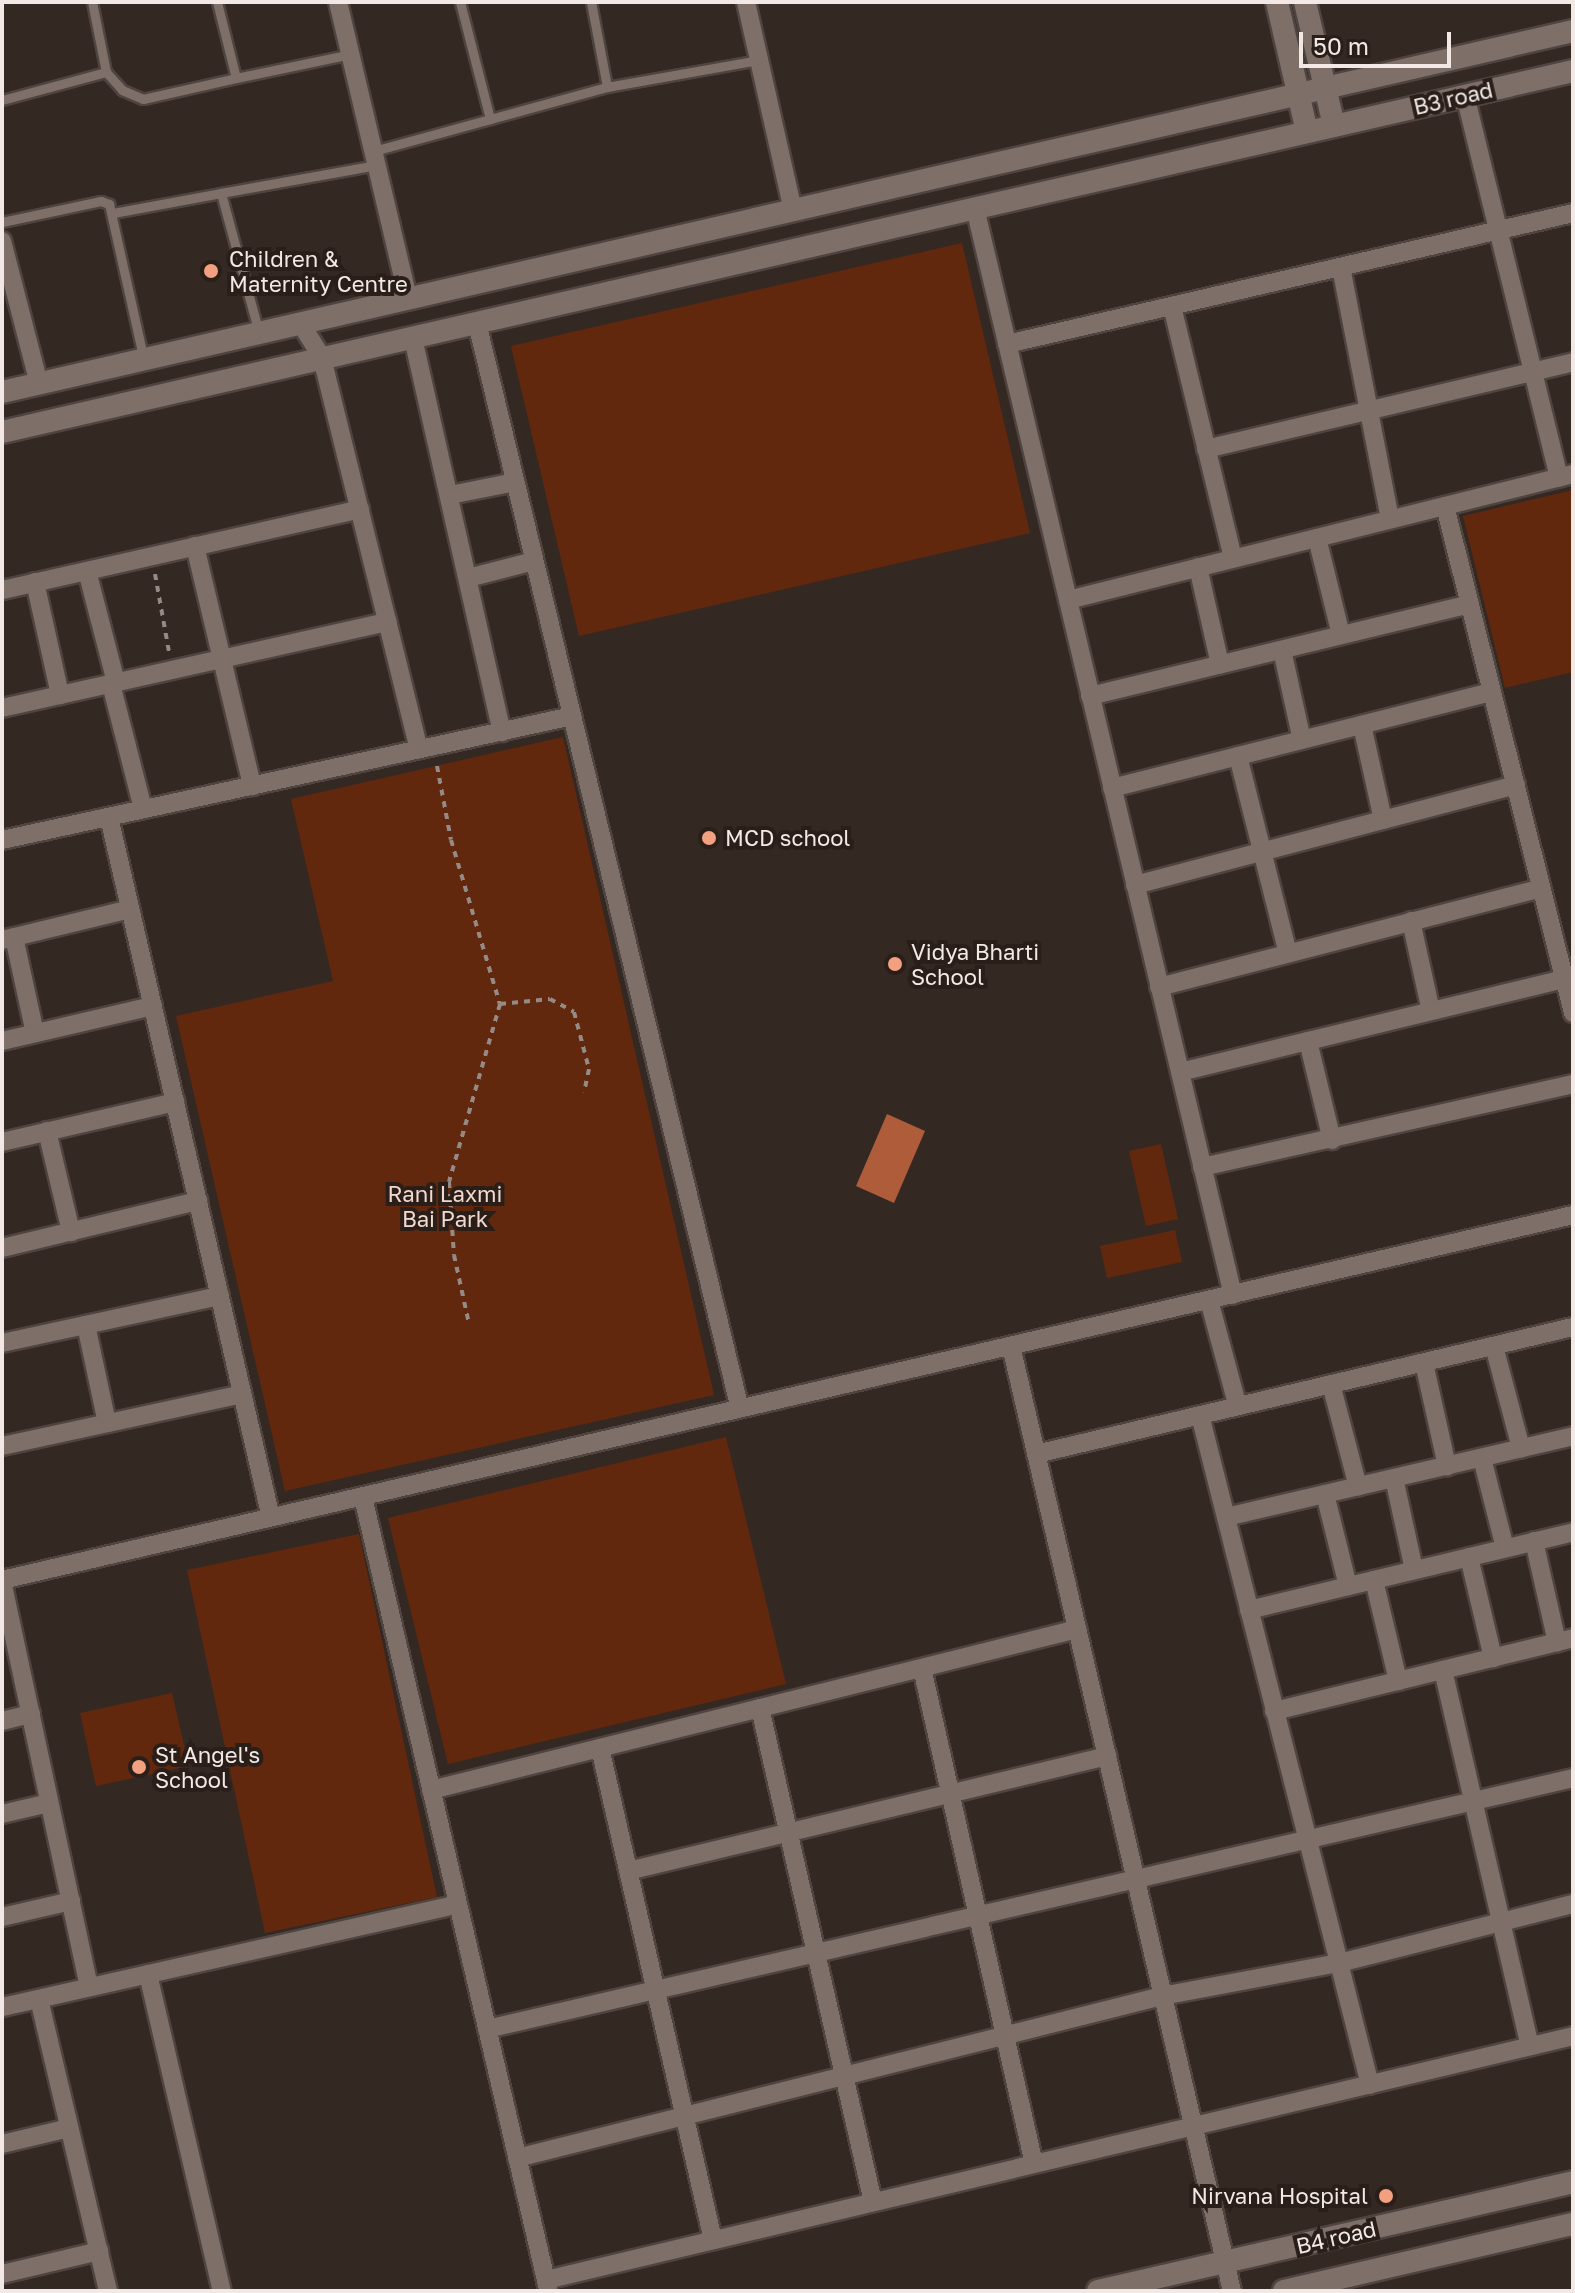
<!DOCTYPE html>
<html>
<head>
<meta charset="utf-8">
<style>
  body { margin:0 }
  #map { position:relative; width:1575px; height:2293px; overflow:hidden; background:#342823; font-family:"Golos Text",sans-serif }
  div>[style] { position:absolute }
  .green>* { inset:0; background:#62280e }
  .water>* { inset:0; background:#af5c3b }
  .path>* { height:4px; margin-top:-2px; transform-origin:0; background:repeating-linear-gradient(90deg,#948a86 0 6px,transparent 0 12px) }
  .roads { filter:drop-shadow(2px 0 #4f4440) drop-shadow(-2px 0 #4f4440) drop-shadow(0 2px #4f4440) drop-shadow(0 -2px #4f4440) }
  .service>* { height:9px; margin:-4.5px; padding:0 4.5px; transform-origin:4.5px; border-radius:4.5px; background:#7e6f69 }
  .minor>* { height:18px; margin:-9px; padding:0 9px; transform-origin:9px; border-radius:9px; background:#7e6f69 }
  .tertiary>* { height:22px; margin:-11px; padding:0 11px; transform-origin:11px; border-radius:11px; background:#7e6f69 }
  .dots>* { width:22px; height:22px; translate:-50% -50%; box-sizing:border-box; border:4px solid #2a1e19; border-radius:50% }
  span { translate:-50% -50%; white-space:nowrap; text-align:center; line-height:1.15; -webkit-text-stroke:8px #2a1e19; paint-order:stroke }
  .street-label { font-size:22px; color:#f2e9e6 }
  .poi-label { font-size:22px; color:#f2e9e6 }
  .left { translate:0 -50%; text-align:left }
  .right { translate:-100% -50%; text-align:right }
  .park-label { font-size:22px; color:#f1d9cf }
  .frame { position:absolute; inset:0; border:4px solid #f2e9e6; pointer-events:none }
  .scale { position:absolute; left:1299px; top:32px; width:152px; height:36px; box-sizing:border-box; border:4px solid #f2e9e6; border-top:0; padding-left:10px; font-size:24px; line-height:28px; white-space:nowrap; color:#f2e9e6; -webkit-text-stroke:6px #2a1e19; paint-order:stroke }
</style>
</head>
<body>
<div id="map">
  <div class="green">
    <i style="clip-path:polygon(962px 243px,1030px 533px,579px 636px,511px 346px)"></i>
    <i style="clip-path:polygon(1573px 490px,1573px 672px,1505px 688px,1463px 516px)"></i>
    <i style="clip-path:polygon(563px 737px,714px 1395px,285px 1491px,176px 1016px,333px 981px,291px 799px)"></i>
    <i style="clip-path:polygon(1161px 1144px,1178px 1219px,1146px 1226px,1129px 1151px)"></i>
    <i style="clip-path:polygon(1175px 1230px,1182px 1262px,1107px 1278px,1100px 1246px)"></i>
    <i style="clip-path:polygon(726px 1437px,786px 1684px,448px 1764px,388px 1518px)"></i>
    <i style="clip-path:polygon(359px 1534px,437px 1897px,265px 1933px,187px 1570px)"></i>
    <i style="clip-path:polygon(172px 1693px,189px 1766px,96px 1786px,80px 1713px)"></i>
  </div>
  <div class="water">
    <i style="clip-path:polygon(887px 1114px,925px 1131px,894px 1203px,856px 1186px)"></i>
  </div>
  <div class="path">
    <i style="left:155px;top:574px;width:79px;rotate:79.8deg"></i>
    <i style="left:437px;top:766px;width:75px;rotate:79.3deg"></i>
    <i style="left:451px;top:840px;width:171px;rotate:73.4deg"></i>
    <i style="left:500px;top:1004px;width:185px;rotate:106deg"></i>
    <i style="left:449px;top:1182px;width:73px;rotate:86.1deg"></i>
    <i style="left:454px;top:1255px;width:71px;rotate:77.7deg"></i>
    <i style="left:500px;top:1004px;width:50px;rotate:-5.7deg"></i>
    <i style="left:550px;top:999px;width:27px;rotate:28deg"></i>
    <i style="left:574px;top:1012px;width:59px;rotate:75.3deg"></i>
    <i style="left:589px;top:1069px;width:24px;rotate:102deg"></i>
  </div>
  <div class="roads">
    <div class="service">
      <i style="left:217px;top:2px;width:78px;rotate:76deg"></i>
      <i style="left:236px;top:78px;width:117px;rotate:-11.8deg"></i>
      <i style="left:460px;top:2px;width:121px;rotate:75.6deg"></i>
      <i style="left:591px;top:2px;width:86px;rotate:79.3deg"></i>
      <i style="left:106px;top:72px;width:24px;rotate:48deg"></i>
      <i style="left:122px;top:90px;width:23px;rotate:23deg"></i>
      <i style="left:143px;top:99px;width:95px;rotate:-12.7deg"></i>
      <i style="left:2px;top:100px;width:108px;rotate:-15.1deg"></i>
      <i style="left:106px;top:72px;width:71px;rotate:-101.3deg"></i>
      <i style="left:374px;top:151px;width:242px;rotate:-15.4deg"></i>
      <i style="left:607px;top:87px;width:153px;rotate:-10.1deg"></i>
      <i style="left:113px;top:213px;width:110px;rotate:-10.5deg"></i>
      <i style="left:2px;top:222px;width:101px;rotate:-12deg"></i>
      <i style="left:101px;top:201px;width:9px;rotate:21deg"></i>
      <i style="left:109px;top:204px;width:160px;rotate:77.4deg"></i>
      <i style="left:259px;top:333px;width:145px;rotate:-105.2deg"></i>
      <i style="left:221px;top:193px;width:158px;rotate:-10.2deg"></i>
    </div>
    <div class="minor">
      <i style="left:338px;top:2px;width:305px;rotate:76.7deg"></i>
      <i style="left:746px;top:2px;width:213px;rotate:77.3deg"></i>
      <i style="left:1465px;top:95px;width:394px;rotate:76.2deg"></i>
      <i style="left:975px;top:208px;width:1117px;rotate:76.65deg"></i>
      <i style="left:2px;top:241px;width:148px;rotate:75.5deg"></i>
      <i style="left:1341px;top:267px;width:257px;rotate:79deg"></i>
      <i style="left:1172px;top:306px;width:259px;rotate:76.4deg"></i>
      <i style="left:477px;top:323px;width:1117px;rotate:76.39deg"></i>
      <i style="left:301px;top:324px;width:40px;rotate:58deg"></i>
      <i style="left:322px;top:358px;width:403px;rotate:76.1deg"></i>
      <i style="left:413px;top:338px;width:404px;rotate:77.3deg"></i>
      <i style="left:1007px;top:344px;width:581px;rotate:-13.03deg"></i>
      <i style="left:1206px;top:449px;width:377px;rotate:-13.3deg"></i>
      <i style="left:450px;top:495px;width:66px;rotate:-11.3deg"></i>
      <i style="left:1445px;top:506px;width:523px;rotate:75.83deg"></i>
      <i style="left:1317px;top:538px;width:100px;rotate:76.1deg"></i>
      <i style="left:195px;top:546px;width:247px;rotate:76.6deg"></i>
      <i style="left:1198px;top:567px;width:100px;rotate:77.3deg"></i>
      <i style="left:87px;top:571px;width:115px;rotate:75.4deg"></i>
      <i style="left:468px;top:578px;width:68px;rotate:-14.4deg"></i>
      <i style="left:35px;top:582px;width:116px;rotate:77.5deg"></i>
      <i style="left:2px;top:590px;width:367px;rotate:-12.7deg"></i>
      <i style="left:1068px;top:600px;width:520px;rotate:-14.01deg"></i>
      <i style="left:1282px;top:650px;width:92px;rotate:77.5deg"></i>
      <i style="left:111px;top:684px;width:129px;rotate:75.6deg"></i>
      <i style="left:1090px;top:696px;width:391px;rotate:-13.6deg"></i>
      <i style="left:2px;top:708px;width:395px;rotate:-12.6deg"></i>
      <i style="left:1362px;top:725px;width:97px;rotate:77.5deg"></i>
      <i style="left:1238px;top:756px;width:203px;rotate:75.8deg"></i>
      <i style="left:1112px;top:788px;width:392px;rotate:-14.2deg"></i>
      <i style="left:109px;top:817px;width:719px;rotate:76.99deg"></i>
      <i style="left:2px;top:840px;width:583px;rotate:-12.27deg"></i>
      <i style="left:1135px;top:885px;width:394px;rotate:-14.7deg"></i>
      <i style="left:1411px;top:921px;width:92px;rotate:77.5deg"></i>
      <i style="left:14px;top:937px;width:98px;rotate:77.7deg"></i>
      <i style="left:2px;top:940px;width:132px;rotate:-13.6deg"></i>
      <i style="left:1159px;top:987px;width:395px;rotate:-14.5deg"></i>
      <i style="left:2px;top:1041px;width:155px;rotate:-13.1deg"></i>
      <i style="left:1308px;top:1041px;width:102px;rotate:76.4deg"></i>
      <i style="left:1180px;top:1072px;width:395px;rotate:-13.6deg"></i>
      <i style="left:47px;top:1131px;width:104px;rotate:76.6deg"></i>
      <i style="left:2px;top:1142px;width:178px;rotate:-13deg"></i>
      <i style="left:1202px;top:1167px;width:380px;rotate:-12.6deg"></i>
      <i style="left:2px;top:1248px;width:202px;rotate:-13.5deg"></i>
      <i style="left:1209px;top:1300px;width:108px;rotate:74.9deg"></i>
      <i style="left:86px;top:1325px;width:100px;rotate:77.9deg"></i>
      <i style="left:2px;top:1343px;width:223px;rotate:-12.2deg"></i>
      <i style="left:1011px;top:1346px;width:970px;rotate:76.84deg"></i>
      <i style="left:1494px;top:1346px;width:106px;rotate:75.2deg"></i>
      <i style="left:1424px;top:1363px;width:106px;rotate:77.4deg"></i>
      <i style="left:1331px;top:1384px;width:106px;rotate:75.3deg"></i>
      <i style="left:1200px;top:1415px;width:691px;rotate:75.76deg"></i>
      <i style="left:2px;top:1446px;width:246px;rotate:-12.2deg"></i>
      <i style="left:1036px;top:1454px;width:552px;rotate:-13.31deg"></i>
      <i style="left:1482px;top:1458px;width:93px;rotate:75.7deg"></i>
      <i style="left:1394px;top:1478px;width:94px;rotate:77.7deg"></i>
      <i style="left:1325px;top:1494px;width:95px;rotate:76deg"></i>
      <i style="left:363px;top:1497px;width:813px;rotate:76.85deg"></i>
      <i style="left:1226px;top:1517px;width:356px;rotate:-13.1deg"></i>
      <i style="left:1534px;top:1541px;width:104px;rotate:77.2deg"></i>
      <i style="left:1469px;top:1557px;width:104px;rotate:76.6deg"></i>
      <i style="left:2px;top:1580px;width:1613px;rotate:-13.08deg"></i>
      <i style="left:1374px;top:1580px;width:104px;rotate:76.6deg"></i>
      <i style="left:2px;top:1581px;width:415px;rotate:77.9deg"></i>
      <i style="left:1249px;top:1610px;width:333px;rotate:-13.5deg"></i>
      <i style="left:922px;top:1668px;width:508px;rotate:77.28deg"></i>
      <i style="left:1443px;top:1670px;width:386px;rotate:77deg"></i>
      <i style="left:760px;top:1708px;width:507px;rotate:77.12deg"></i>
      <i style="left:1274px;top:1711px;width:308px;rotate:-13.7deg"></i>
      <i style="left:2px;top:1721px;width:30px;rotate:-14deg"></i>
      <i style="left:600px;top:1748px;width:505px;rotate:77.06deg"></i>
      <i style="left:431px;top:1790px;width:666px;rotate:-13.99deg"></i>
      <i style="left:2px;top:1814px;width:48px;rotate:-13.2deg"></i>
      <i style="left:628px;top:1871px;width:493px;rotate:-13.5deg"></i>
      <i style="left:2px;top:1917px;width:71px;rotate:-13.1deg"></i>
      <i style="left:148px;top:1974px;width:326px;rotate:76.9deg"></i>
      <i style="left:39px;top:1999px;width:300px;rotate:76.7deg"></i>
      <i style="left:2px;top:2007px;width:467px;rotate:-12.7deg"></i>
      <i style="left:487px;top:2029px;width:1115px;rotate:-13.01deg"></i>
      <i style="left:2px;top:2144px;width:69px;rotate:-13.4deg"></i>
      <i style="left:517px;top:2158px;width:665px;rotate:-14.1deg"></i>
      <i style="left:1162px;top:1996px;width:180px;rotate:-10.6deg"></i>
      <i style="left:1339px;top:1963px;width:241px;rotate:-14.2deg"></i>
      <i style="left:2px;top:2274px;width:100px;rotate:-13.3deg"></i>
      <i style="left:546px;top:2280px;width:1056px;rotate:-13.36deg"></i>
    </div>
    <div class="tertiary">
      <i style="left:1277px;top:2px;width:133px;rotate:77deg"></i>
      <i style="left:1305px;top:2px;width:127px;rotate:76.8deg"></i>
      <i style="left:2px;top:392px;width:1612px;rotate:-12.94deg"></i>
      <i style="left:2px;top:432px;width:1612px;rotate:-12.94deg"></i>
      <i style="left:1098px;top:2291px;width:487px;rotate:-12.9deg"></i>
      <i style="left:1284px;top:2291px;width:297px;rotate:-13.1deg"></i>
    </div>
  </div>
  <div class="dots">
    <i style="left:211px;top:271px;background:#f2a080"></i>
    <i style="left:709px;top:838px;background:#f2a080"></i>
    <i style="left:895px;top:964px;background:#f2a080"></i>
    <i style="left:139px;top:1767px;background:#f2a080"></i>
    <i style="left:1386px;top:2196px;background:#f2a080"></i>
  </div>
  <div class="street-label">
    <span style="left:1453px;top:98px;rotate:-13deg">B3 road</span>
    <span style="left:1336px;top:2237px;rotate:-13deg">B4 road</span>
  </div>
  <div class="poi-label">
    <span class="left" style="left:229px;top:271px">Children &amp;<br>Maternity Centre</span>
    <span class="left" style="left:725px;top:838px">MCD school</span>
    <span class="left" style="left:911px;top:964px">Vidya Bharti<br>School</span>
    <span class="left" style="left:155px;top:1767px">St Angel's<br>School</span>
    <span class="right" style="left:1368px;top:2196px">Nirvana Hospital</span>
  </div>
  <div class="park-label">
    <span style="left:445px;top:1206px">Rani Laxmi<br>Bai Park</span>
  </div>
  <div class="frame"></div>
  <div class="scale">50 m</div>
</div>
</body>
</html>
